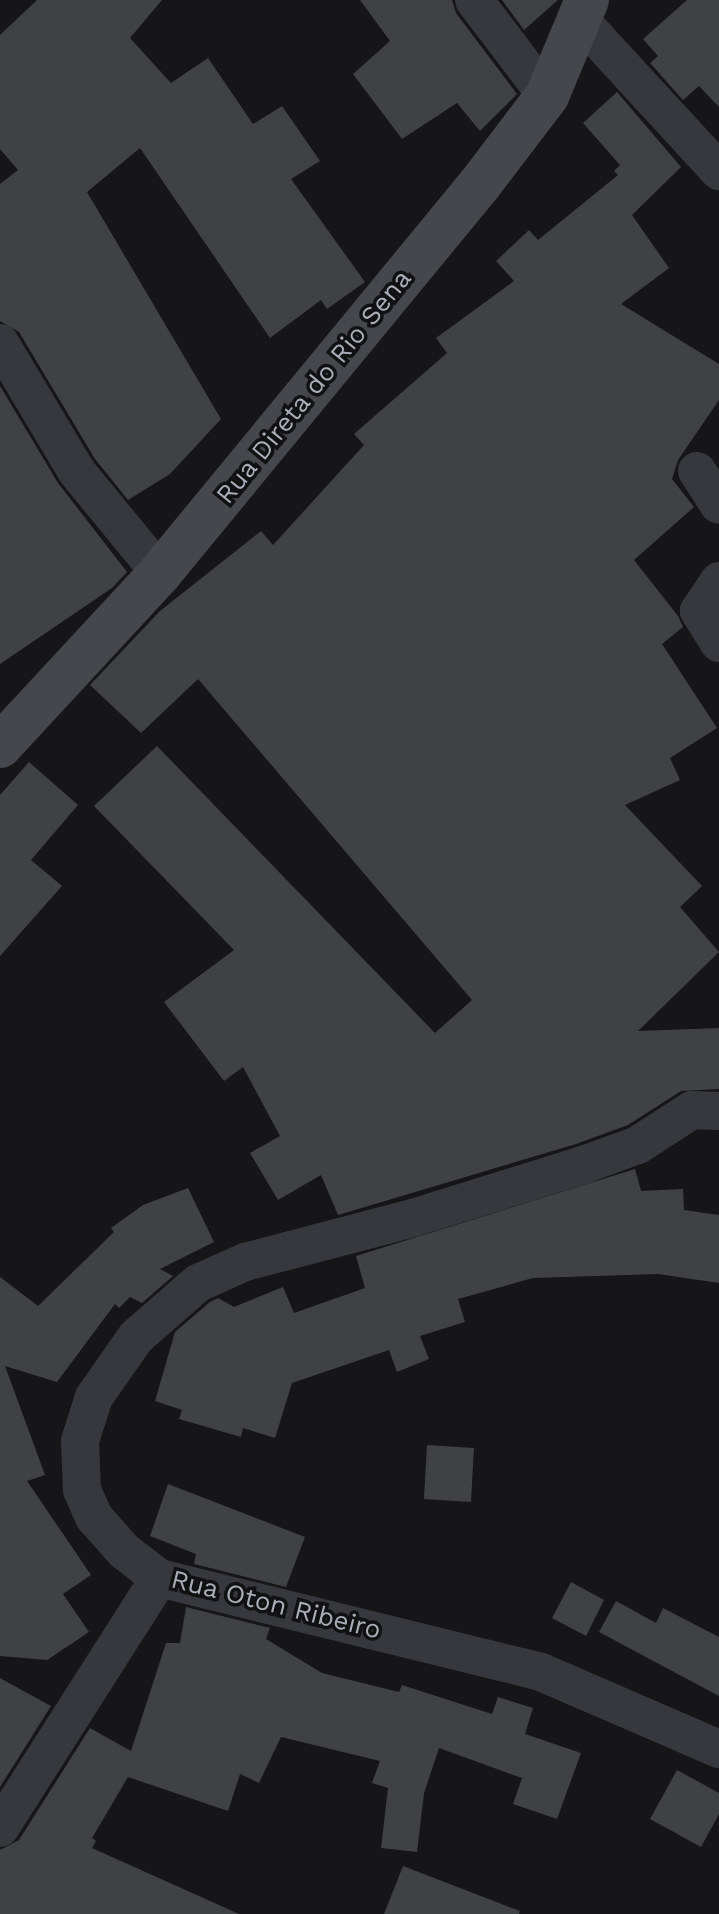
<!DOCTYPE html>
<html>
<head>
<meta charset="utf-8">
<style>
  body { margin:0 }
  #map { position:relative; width:719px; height:1914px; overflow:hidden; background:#161618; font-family:"Work Sans",sans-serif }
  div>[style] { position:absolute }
  .building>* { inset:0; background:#404145 }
  .minor>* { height:38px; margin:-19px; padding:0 19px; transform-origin:19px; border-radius:19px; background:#37383d }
  .secondary>* { height:44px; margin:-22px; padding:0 22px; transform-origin:22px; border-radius:22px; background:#45474d }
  span { translate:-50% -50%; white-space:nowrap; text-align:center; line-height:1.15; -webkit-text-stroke:7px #111113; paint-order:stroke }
  .street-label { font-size:26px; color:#a8adb8 }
</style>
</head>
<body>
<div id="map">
  <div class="building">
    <i style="clip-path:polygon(37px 0,162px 0,130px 38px,171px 83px,208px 58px,253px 124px,282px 106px,320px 161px,291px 179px,365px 282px,327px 309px,321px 300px,270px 338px,140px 148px,87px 192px,221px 419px,170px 474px,128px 500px,95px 459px,19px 332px,0 321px,0 184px,18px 170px,0 149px,0 35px)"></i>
    <i style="clip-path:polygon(360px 0,452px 0,456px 13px,517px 94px,480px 131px,457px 103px,402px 139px,353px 74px,390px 41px)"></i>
    <i style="clip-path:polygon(502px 0,558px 0,524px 30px)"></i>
    <i style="clip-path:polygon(687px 0,719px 0,719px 107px,699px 86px,683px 100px,650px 63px,658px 56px,643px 39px)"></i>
    <i style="clip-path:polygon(617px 92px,681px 167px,632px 215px,669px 268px,621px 304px,719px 364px,719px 400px,678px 460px,672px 479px,694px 507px,634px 560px,678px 616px,683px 627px,662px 644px,717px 728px,670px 758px,680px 780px,625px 805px,702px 886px,680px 907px,719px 952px,638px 1031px,719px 1028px,719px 1089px,681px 1091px,628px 1125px,576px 1144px,338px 1215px,321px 1175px,278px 1200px,250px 1153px,280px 1136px,243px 1067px,224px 1081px,164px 1002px,234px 950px,94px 806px,157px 746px,435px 1033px,472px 1000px,198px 679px,141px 733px,90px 685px,160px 611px,261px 531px,273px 545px,364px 445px,354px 434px,447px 353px,436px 338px,514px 281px,496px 261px,529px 230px,538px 240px,618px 175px,614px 171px,620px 165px,583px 123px)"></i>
    <i style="clip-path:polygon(0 386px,58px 483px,127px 572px,112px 588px,0 664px)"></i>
    <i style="clip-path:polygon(29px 762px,78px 805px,31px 860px,62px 886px,0 956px,0 795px)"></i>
    <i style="clip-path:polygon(635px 1169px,641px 1191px,683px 1189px,684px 1210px,719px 1215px,719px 1283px,658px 1274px,533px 1278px,458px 1299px,465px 1322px,420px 1336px,429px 1359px,397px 1372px,389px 1350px,292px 1383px,275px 1438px,243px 1428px,241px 1437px,179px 1419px,182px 1410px,155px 1401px,175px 1332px,210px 1302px,218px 1298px,234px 1307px,283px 1287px,294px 1313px,365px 1288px,356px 1256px)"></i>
    <i style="clip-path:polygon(188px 1188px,214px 1242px,160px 1269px,173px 1276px,142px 1303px,130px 1297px,119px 1308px,115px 1304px,57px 1382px,5px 1366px,45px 1475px,27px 1481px,91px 1575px,63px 1594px,89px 1632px,47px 1660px,0 1656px,0 1277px,38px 1306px,114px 1232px,111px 1228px,143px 1205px)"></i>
    <i style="clip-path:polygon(427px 1445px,474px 1448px,471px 1502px,424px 1499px)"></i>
    <i style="clip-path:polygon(168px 1484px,305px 1537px,286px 1587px,194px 1564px,196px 1554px,150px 1536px)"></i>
    <i style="clip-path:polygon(571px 1582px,604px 1600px,586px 1636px,552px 1618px)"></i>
    <i style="clip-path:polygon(616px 1601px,656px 1623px,663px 1608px,719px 1637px,719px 1696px,599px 1632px)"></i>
    <i style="clip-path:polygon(186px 1607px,270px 1628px,266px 1639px,322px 1673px,399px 1692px,402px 1685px,492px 1714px,498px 1697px,533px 1708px,525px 1734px,581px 1753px,557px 1819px,513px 1804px,522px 1778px,439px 1748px,424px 1793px,417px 1852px,381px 1848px,388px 1788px,372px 1783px,380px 1761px,281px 1737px,259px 1783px,240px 1774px,228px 1811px,128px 1777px,92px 1838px,96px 1841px,92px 1848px,239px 1914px,0 1914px,0 1850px,19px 1840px,90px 1728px,131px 1751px,166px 1643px,180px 1643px)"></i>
    <i style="clip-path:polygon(0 1678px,51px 1706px,0 1787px)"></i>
    <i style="clip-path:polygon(677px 1770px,719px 1793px,719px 1814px,701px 1847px,650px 1819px)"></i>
    <i style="clip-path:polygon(403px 1866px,520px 1911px,519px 1914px,384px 1914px)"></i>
  </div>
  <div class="minor">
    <i style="left:474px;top:0;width:121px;rotate:52.8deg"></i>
    <i style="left:581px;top:21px;width:204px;rotate:47.4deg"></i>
    <i style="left:0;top:343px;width:150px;rotate:59.2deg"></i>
    <i style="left:77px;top:472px;width:131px;rotate:50.6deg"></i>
    <i style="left:697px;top:471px;width:40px;rotate:57.1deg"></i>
    <i style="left:719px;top:581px;width:36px;rotate:124deg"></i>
    <i style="left:699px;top:611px;width:38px;rotate:58deg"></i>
    <i style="left:719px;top:1111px;width:27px;rotate:-178deg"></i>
    <i style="left:692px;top:1110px;width:64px;rotate:147.1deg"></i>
    <i style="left:638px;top:1145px;width:59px;rotate:160deg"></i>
    <i style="left:583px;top:1165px;width:178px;rotate:162.7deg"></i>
    <i style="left:413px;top:1218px;width:174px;rotate:165.3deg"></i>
    <i style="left:245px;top:1262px;width:51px;rotate:155.9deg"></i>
    <i style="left:198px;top:1283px;width:82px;rotate:138.9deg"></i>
    <i style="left:136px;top:1337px;width:73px;rotate:125deg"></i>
    <i style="left:94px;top:1397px;width:46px;rotate:107.7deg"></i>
    <i style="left:80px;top:1441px;width:49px;rotate:87.7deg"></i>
    <i style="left:82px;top:1490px;width:30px;rotate:66deg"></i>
    <i style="left:94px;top:1517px;width:45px;rotate:48.6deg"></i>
    <i style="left:124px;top:1551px;width:44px;rotate:37.6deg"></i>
    <i style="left:159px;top:1578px;width:393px;rotate:13.8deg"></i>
    <i style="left:541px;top:1672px;width:194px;rotate:23.4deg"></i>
    <i style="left:0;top:1828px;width:296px;rotate:-57.5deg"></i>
  </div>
  <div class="secondary">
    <i style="left:0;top:746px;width:236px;rotate:-47.2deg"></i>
    <i style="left:160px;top:573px;width:504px;rotate:-50.56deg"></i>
    <i style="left:480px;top:184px;width:111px;rotate:-52.7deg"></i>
    <i style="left:547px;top:96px;width:104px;rotate:-67.4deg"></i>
  </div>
  <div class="street-label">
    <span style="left:314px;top:387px;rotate:-51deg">Rua Direta do Rio Sena</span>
    <span style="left:276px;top:1605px;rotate:14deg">Rua Oton Ribeiro</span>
  </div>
</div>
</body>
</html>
